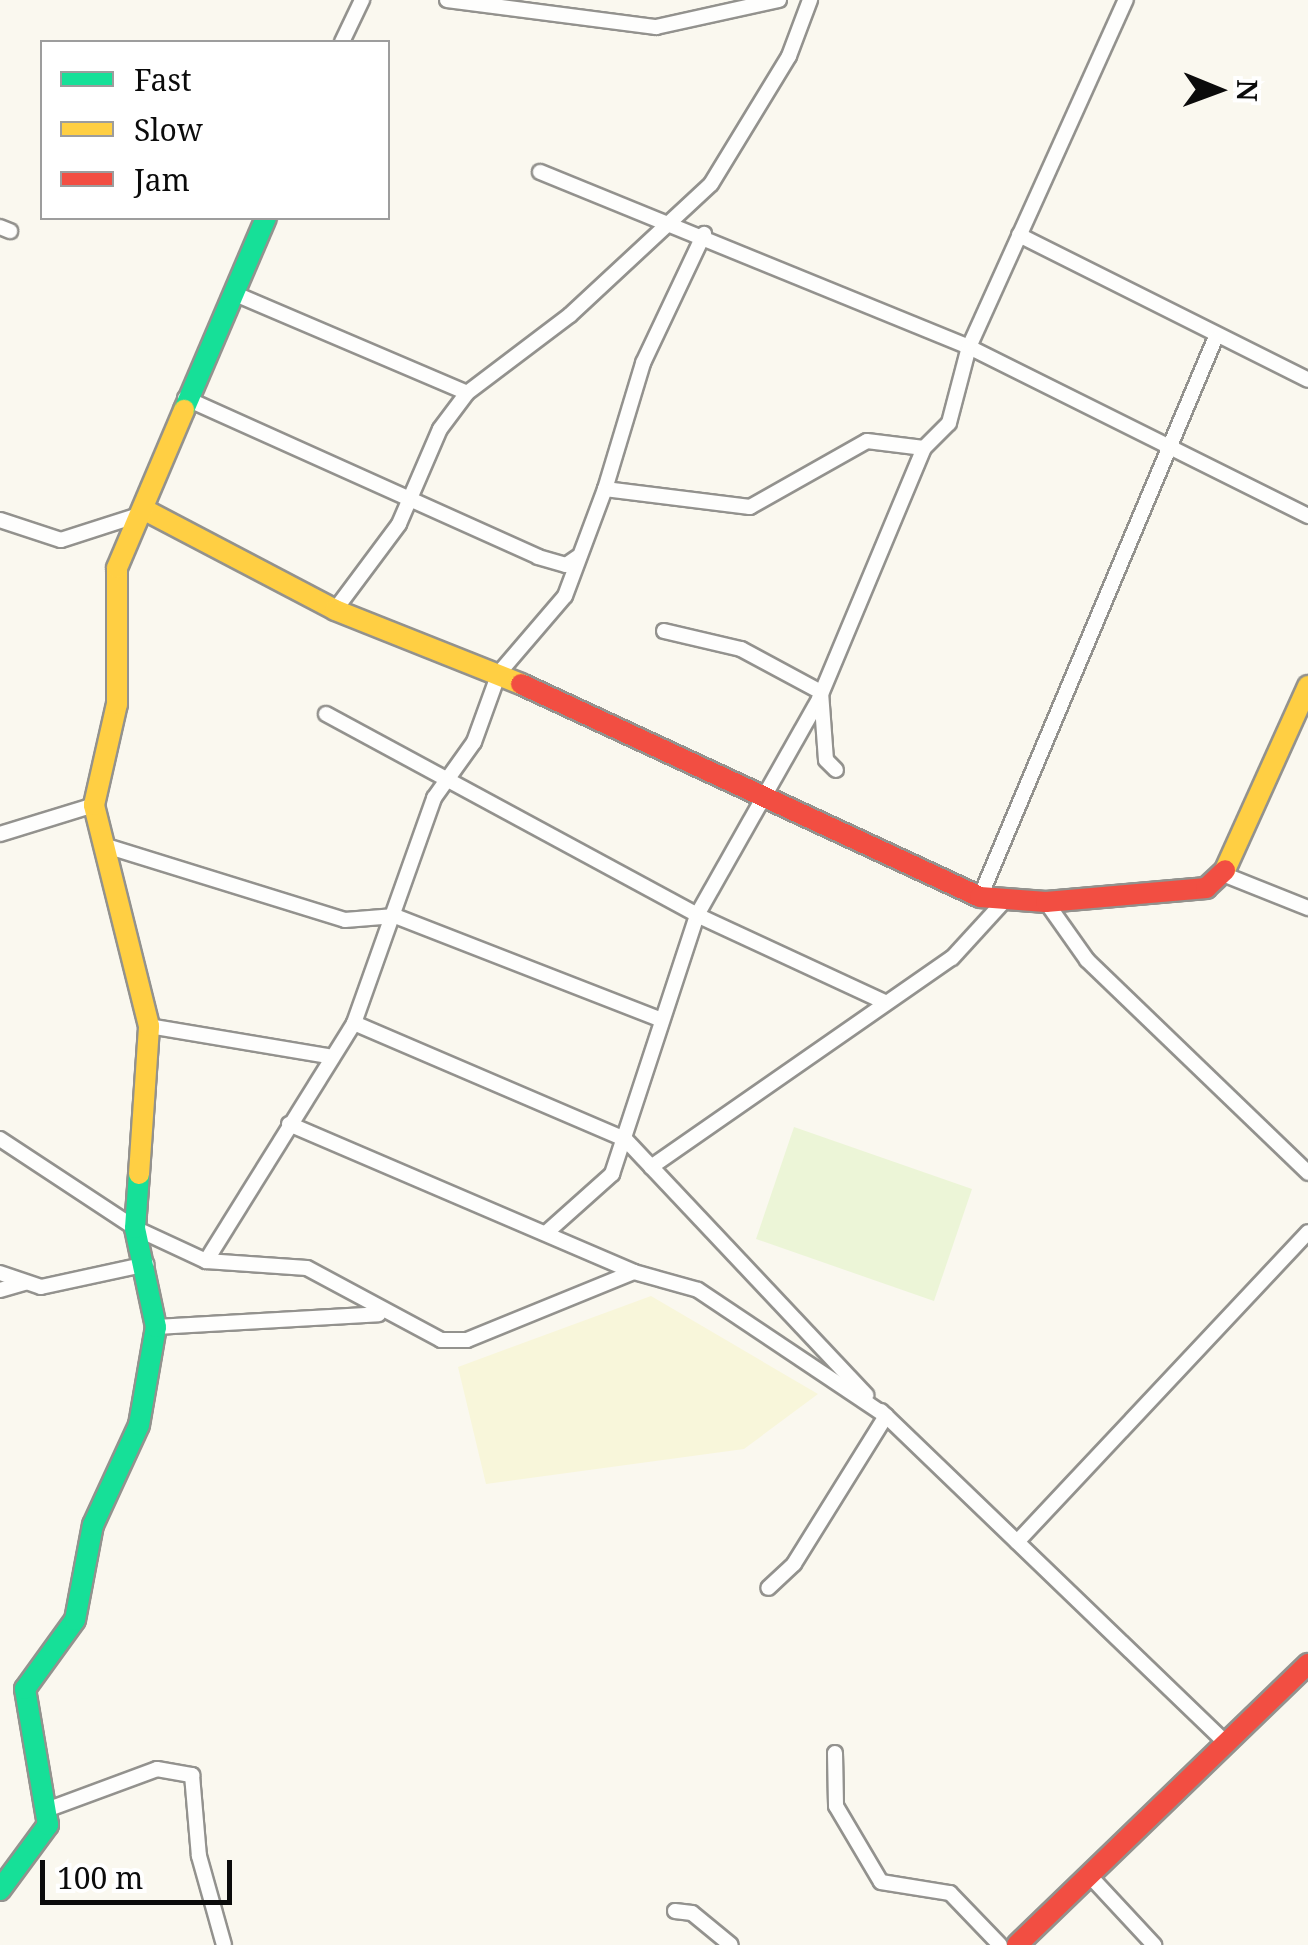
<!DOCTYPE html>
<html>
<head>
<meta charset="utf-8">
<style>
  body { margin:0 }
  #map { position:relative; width:1308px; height:1945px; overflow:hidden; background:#faf8ef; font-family:"Noto Serif",serif }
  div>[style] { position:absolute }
  .farmland>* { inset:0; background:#f8f6da }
  .pitch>* { inset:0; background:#ecf5d7 }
  .roads { filter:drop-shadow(2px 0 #93928e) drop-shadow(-2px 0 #93928e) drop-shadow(0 2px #93928e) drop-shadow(0 -2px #93928e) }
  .street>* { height:14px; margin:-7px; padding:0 7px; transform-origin:7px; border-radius:7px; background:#fefefd }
  .fast>* { height:20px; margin:-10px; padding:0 10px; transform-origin:10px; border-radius:10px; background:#16e098 }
  .slow>* { height:20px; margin:-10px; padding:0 10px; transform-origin:10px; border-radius:10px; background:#ffcf43 }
  .jam>* { height:20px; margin:-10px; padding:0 10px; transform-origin:10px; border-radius:10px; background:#f24e42 }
  span { translate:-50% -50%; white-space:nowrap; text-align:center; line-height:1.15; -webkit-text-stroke:10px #fff; paint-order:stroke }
  .legend { position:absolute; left:40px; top:40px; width:350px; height:180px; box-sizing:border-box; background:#fff; border:2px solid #9d9d9d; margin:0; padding:12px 18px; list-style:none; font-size:30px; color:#0b0b0b }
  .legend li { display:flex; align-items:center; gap:20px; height:50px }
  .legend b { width:50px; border:2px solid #9d9d9d }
  .north { position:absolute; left:1168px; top:40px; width:100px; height:100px; -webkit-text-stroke:8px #fff; paint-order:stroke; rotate:91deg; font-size:28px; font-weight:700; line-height:40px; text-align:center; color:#0b0b0b }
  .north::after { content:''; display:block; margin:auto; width:35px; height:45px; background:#0b0b0b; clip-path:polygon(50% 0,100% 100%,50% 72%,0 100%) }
  .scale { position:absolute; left:40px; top:1860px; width:192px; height:45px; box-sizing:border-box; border:5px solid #0b0b0b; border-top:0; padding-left:12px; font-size:30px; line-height:35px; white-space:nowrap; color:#0b0b0b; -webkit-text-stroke:8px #fff; paint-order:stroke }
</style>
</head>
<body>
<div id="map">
  <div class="farmland">
    <i style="clip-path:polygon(651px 1296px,818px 1394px,744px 1449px,486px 1484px,458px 1367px)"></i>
  </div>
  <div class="pitch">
    <i style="clip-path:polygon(794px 1127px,972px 1189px,934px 1301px,756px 1239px)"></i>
  </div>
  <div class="roads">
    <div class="street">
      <i style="left:447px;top:0;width:211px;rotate:7.4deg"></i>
      <i style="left:656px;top:27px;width:126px;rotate:-12.4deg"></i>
      <i style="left:342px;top:42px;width:47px;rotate:-64.5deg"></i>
      <i style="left:540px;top:172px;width:463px;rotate:22.2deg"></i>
      <i style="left:969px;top:347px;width:379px;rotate:26.5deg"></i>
      <i style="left:0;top:227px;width:11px;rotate:22deg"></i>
      <i style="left:1019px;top:235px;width:323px;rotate:26.6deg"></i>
      <i style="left:233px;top:293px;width:254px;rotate:23.1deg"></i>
      <i style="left:185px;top:398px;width:387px;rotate:24.2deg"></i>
      <i style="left:538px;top:557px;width:29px;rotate:16deg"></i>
      <i style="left:566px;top:565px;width:14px;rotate:-34deg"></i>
      <i style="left:605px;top:489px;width:132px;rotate:-73.2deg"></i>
      <i style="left:643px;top:363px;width:143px;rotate:-64.7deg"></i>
      <i style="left:0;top:520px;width:64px;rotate:18.2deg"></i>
      <i style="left:61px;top:540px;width:82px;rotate:-17.8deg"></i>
      <i style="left:335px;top:610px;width:107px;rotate:-53.3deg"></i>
      <i style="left:399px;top:524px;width:103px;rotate:-66.7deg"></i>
      <i style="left:440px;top:429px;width:45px;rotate:-53.1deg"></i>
      <i style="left:467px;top:393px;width:129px;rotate:-37.1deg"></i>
      <i style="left:570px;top:315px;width:192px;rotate:-42.9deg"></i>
      <i style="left:711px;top:184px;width:150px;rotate:-58.6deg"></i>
      <i style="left:789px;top:56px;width:60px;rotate:-69.4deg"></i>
      <i style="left:664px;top:631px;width:79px;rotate:13.2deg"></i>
      <i style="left:741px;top:649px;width:91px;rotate:28.3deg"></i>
      <i style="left:821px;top:692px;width:68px;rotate:85.8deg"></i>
      <i style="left:826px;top:760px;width:14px;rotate:45deg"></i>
      <i style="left:326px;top:714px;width:422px;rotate:28.4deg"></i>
      <i style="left:697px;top:915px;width:206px;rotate:24.9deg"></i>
      <i style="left:0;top:834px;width:98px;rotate:-17.1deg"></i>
      <i style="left:103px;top:845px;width:253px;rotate:17.2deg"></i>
      <i style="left:345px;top:920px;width:50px;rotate:-4.6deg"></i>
      <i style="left:395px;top:916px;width:283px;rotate:21.3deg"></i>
      <i style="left:1223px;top:874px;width:92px;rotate:21.8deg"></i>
      <i style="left:980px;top:897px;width:605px;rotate:-67.16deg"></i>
      <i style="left:1046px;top:902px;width:71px;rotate:54.7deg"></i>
      <i style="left:1087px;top:960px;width:307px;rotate:43.9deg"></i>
      <i style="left:354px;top:1023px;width:295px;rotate:23.2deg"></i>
      <i style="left:625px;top:1139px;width:352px;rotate:46.7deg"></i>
      <i style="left:149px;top:1026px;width:181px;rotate:9.5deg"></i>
      <i style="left:289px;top:1124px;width:375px;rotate:23.2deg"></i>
      <i style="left:0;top:1139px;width:162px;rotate:33.4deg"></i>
      <i style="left:135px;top:1228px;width:78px;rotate:24.9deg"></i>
      <i style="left:206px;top:1261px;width:101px;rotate:4deg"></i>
      <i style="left:307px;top:1268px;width:152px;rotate:28.2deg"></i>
      <i style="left:441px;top:1340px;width:26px"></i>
      <i style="left:467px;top:1340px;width:180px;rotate:-22.2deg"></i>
      <i style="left:634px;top:1272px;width:66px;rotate:15.7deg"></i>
      <i style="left:698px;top:1290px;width:226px;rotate:33.8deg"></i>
      <i style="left:886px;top:1416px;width:174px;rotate:121.9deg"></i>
      <i style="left:794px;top:1564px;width:35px;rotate:137deg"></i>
      <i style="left:651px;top:1167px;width:366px;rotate:-34.8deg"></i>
      <i style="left:952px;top:958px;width:80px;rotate:-47.5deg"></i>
      <i style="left:546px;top:1233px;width:89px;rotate:-41.8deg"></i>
      <i style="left:612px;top:1174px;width:273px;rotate:-71.8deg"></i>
      <i style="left:697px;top:915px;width:248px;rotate:-60.5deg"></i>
      <i style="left:819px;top:699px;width:272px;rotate:-67.3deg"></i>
      <i style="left:924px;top:448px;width:35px;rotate:-45deg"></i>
      <i style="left:949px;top:423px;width:79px;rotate:-75.3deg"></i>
      <i style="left:969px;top:347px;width:381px;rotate:-65.7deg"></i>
      <i style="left:206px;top:1261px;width:280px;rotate:-58.1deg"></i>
      <i style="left:354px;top:1023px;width:239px;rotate:-70.4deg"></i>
      <i style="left:434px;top:798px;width:69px;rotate:-54.5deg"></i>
      <i style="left:474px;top:742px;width:73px;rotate:-70.1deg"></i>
      <i style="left:499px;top:673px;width:101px;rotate:-49.4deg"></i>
      <i style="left:565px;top:596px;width:114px;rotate:-69.5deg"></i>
      <i style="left:605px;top:489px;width:146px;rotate:7.1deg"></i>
      <i style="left:750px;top:507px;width:134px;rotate:-29.4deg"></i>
      <i style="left:867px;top:441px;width:57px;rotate:7deg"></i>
      <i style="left:0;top:1273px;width:43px;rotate:18.9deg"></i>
      <i style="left:41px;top:1287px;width:108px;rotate:-12.2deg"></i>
      <i style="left:0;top:1290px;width:26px;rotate:-16deg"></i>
      <i style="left:156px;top:1327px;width:223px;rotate:-3.3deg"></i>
      <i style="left:881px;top:1411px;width:479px;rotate:43.9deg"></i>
      <i style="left:1017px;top:1542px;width:425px;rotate:-46.8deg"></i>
      <i style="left:835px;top:1753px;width:53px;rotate:88.9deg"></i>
      <i style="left:836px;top:1806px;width:88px;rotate:59.4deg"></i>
      <i style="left:881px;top:1882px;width:70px;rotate:9.1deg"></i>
      <i style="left:950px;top:1893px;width:72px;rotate:46.1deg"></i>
      <i style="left:49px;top:1809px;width:115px;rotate:-20.3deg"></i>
      <i style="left:157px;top:1769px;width:36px;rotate:10deg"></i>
      <i style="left:192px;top:1775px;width:81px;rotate:85.1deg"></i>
      <i style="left:199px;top:1856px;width:92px;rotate:74.3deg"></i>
      <i style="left:1089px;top:1875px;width:96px;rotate:47.1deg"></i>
      <i style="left:675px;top:1911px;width:17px;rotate:7deg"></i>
      <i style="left:692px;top:1913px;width:50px;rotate:39.4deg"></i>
    </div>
    <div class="fast">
      <i style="left:184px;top:410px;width:209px;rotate:-66.9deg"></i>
      <i style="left:0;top:1890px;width:81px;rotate:-53.6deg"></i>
      <i style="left:48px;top:1825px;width:138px;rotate:-99.6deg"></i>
      <i style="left:25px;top:1689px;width:85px;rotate:-54.1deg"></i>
      <i style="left:75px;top:1620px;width:97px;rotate:-79.3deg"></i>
      <i style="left:93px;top:1525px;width:110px;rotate:-65.3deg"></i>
      <i style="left:139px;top:1425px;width:99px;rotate:-80.2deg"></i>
      <i style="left:156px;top:1327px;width:101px;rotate:-102deg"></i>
      <i style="left:135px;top:1228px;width:54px;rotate:-85.8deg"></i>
    </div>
    <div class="slow">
      <i style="left:143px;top:509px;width:217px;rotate:27.7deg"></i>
      <i style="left:335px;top:610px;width:200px;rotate:21.7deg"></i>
      <i style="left:1225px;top:870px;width:202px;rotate:-65.7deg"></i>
      <i style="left:139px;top:1174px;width:148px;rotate:-86.1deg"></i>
      <i style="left:149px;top:1026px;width:228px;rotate:-104deg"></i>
      <i style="left:94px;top:805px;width:104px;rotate:-77.2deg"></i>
      <i style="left:117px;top:704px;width:136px;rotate:-90deg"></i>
      <i style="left:117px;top:568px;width:172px;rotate:-67deg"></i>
    </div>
    <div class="jam">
      <i style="left:521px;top:684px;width:506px;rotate:24.89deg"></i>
      <i style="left:980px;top:897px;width:66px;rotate:4.3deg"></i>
      <i style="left:1046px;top:902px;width:161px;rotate:-5deg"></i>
      <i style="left:1206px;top:888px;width:26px;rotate:-43deg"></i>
      <i style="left:1017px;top:1945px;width:405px;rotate:-44deg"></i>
    </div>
  </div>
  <ul class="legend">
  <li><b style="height:12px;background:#16e098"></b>Fast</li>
  <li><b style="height:12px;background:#ffcf43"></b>Slow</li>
  <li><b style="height:12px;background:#f24e42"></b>Jam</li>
  </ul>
  <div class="north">N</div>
  <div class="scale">100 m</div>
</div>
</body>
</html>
